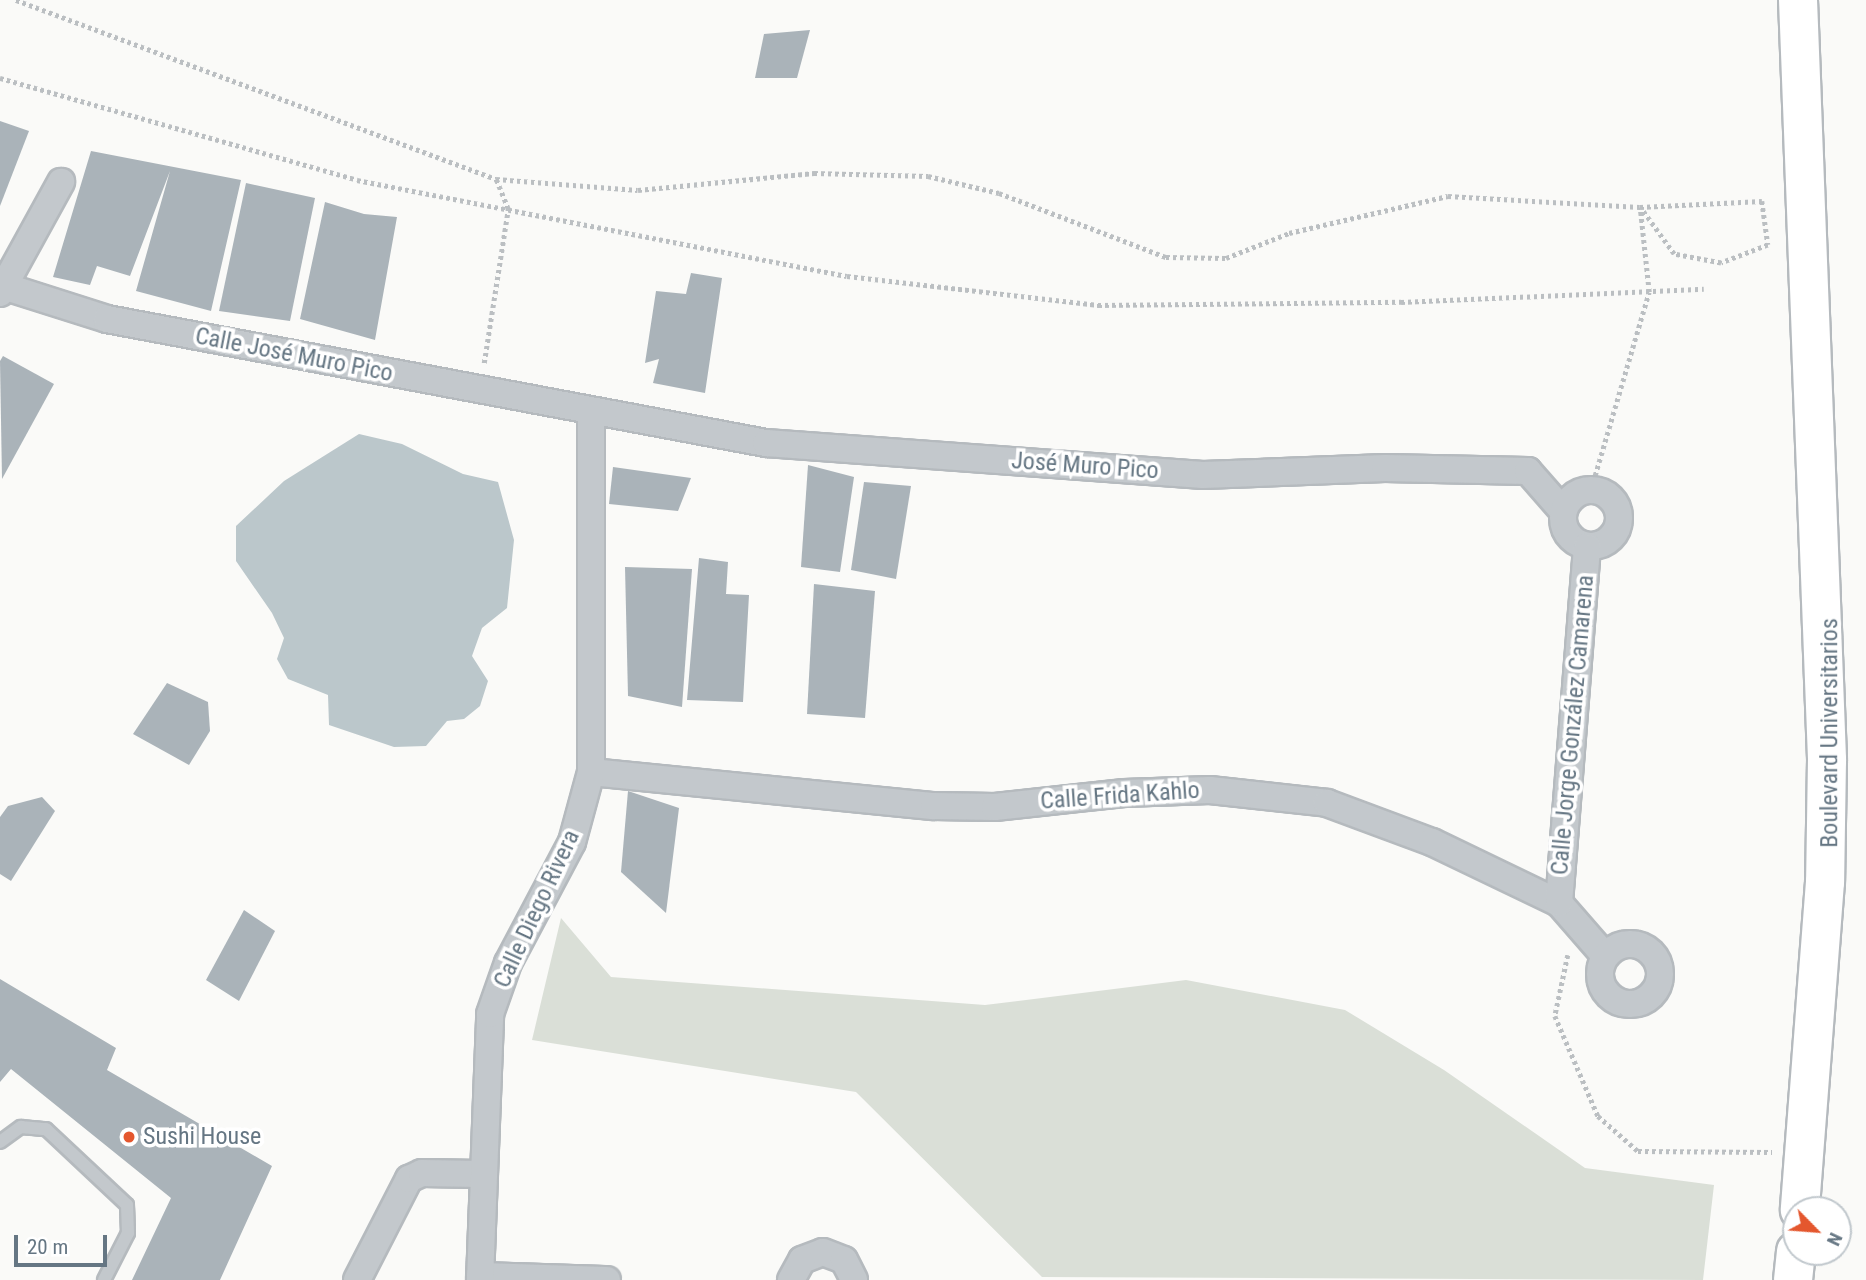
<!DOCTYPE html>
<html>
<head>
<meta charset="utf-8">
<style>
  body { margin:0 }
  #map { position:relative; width:1866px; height:1280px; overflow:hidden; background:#fafaf8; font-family:"Roboto Condensed",sans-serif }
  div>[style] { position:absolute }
  .green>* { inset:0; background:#dadfd7 }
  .water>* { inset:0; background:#bbc7cb }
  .building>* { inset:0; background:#aab3b9 }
  .path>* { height:4.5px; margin-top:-2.25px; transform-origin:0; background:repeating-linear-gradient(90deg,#bbbfc2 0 3.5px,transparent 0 7px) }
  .roads { filter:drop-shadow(2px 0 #b5babe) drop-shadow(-2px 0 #b5babe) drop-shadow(0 2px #b5babe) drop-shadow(0 -2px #b5babe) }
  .lane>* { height:12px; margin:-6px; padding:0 6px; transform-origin:6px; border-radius:6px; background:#c3c8cc }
  .street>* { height:26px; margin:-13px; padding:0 13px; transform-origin:13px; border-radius:13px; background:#c3c8cc }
  .street>.ring { margin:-13px; padding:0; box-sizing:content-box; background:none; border:26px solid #c3c8cc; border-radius:50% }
  .primary>* { height:38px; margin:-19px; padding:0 19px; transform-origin:19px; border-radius:19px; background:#fff }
  .dots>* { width:19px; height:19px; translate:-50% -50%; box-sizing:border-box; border:4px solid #fff; border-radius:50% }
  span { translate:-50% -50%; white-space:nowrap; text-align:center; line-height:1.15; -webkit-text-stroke:7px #fff; paint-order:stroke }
  .street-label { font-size:24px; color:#657683 }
  .poi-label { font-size:24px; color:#657683 }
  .left { translate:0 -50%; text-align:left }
  .north { position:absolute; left:1782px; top:1196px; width:70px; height:70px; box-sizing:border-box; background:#fff; border:2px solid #c1c8cd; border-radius:50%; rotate:115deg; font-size:19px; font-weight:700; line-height:28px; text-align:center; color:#657683 }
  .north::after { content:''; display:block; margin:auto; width:24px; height:32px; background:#e4572e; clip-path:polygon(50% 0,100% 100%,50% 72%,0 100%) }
  .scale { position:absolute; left:14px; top:1235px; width:93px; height:32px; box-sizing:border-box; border:4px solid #657683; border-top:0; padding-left:9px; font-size:21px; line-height:24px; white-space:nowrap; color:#657683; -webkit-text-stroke:5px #fff; paint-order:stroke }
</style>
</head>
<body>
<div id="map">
  <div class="green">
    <i style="clip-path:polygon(561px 918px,611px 977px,985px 1005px,1186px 980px,1345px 1010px,1444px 1070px,1585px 1168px,1714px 1185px,1703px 1280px,1042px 1277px,856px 1092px,532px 1040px)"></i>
  </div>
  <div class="water">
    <i style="clip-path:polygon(359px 434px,402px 444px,463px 474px,498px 482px,514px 540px,507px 608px,482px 628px,472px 656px,488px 681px,480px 706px,464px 719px,447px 721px,426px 746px,394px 747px,329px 725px,328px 695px,288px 679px,277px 659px,284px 638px,272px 613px,236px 561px,236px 526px,284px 481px)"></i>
  </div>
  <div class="building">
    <i style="clip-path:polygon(810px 30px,797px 78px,755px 78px,764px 34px)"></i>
    <i style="clip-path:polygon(0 121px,29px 131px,0 206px)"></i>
    <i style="clip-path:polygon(91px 151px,241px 180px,211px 311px,136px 291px,170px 171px,130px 276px,97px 266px,90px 285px,53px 277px)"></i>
    <i style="clip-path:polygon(246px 183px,315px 198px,290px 321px,219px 311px)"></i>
    <i style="clip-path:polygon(325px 202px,364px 214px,397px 217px,375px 340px,300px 319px)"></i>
    <i style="clip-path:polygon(691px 273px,722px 278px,705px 393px,653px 383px,659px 359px,645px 363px,656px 291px,686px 294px)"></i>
    <i style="clip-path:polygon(3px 356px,54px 384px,2px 479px,0 361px)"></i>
    <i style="clip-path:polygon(808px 465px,854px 477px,840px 572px,801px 567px)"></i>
    <i style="clip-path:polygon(613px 467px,691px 478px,678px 511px,609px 504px)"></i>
    <i style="clip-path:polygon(864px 482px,911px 486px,896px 579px,851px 570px)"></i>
    <i style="clip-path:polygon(699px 558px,728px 562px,726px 594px,749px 595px,743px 702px,687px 700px)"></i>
    <i style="clip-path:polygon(625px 567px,692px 569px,682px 707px,628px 696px)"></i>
    <i style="clip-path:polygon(814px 584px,875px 591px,865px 718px,807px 714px)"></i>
    <i style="clip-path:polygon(167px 683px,208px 702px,210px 731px,189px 765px,133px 734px)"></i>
    <i style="clip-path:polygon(628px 791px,679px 808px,666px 913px,621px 872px)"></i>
    <i style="clip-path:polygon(42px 797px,55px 811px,11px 881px,0 874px,0 817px,8px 806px)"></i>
    <i style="clip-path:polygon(244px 910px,275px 931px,239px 1001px,206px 980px)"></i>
    <i style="clip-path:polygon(0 979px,116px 1048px,107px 1070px,272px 1166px,220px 1280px,132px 1280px,171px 1198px,11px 1069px,0 1082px)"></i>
  </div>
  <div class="path">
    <i style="left:16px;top:0;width:512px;rotate:20.45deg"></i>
    <i style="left:496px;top:179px;width:142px;rotate:4.4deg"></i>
    <i style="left:638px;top:190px;width:177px;rotate:-5.5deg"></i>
    <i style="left:814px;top:173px;width:114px;rotate:1.5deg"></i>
    <i style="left:928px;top:176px;width:73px;rotate:13.5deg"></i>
    <i style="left:999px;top:193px;width:179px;rotate:21deg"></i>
    <i style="left:1166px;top:257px;width:60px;rotate:1deg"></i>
    <i style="left:1226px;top:258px;width:68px;rotate:-21.6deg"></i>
    <i style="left:1289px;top:233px;width:163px;rotate:-13.1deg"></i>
    <i style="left:1448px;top:196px;width:192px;rotate:3.3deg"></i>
    <i style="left:1640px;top:207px;width:122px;rotate:-2.8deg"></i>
    <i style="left:1762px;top:201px;width:44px;rotate:82.2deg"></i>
    <i style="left:1768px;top:245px;width:50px;rotate:159deg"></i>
    <i style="left:1721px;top:263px;width:48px;rotate:-169.2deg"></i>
    <i style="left:1674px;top:254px;width:58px;rotate:-125.9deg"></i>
    <i style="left:0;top:78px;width:371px;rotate:15.9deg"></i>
    <i style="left:357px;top:180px;width:499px;rotate:11.1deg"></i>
    <i style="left:847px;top:276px;width:253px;rotate:6.6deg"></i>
    <i style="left:1098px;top:305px;width:303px;rotate:-0.6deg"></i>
    <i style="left:1401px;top:302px;width:303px;rotate:-2.5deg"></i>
    <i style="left:484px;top:363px;width:156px;rotate:-81.1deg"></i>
    <i style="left:508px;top:209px;width:32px;rotate:-112deg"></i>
    <i style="left:1591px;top:489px;width:205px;rotate:-73.6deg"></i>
    <i style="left:1649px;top:292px;width:84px;rotate:-96.1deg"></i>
    <i style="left:1568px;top:955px;width:62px;rotate:102deg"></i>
    <i style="left:1555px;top:1016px;width:109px;rotate:66.7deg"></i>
    <i style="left:1598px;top:1116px;width:53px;rotate:41.2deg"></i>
    <i style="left:1638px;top:1151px;width:134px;rotate:0.4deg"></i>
  </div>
  <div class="roads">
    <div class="lane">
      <i style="left:0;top:1142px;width:26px;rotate:-36deg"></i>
      <i style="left:21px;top:1127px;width:25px;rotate:5deg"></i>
      <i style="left:46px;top:1129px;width:111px;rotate:43.2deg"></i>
      <i style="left:127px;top:1205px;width:28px;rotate:88deg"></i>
      <i style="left:128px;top:1233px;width:53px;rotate:117.1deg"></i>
    </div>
    <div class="street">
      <i style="left:0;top:285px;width:112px;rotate:17.6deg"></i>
      <i style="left:107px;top:319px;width:671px;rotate:10.66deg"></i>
      <i style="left:766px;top:443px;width:438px;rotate:4.2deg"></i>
      <i style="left:1203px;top:475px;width:182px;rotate:-2.2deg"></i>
      <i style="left:1385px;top:468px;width:143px;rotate:1.2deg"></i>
      <i style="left:1528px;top:471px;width:53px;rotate:48.8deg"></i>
      <i style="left:0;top:293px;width:127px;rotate:-61.2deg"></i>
      <i class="ring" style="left:1563px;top:490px;width:30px;height:30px"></i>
      <i style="left:591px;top:772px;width:345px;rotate:5.7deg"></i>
      <i style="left:934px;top:806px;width:61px;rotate:0.9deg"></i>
      <i style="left:995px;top:807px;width:130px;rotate:-6.2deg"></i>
      <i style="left:1124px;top:793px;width:86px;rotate:-2deg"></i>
      <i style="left:1210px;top:790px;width:118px;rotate:6.3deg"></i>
      <i style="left:1327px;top:803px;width:112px;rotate:20.4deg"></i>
      <i style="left:1432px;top:842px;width:141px;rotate:25.7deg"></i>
      <i style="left:1559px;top:903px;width:70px;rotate:49deg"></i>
      <i style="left:1559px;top:903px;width:357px;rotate:-85.5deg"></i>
      <i class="ring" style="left:1600px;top:944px;width:34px;height:34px"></i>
      <i style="left:480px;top:1276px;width:127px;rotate:1.8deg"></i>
      <i style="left:357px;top:1280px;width:114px;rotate:-62.8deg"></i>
      <i style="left:409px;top:1179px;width:14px;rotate:-25deg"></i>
      <i style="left:422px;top:1173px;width:59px;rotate:1deg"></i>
      <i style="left:480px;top:1280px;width:266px;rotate:-87.8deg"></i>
      <i style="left:490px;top:1014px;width:54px;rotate:-70.6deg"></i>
      <i style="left:508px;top:963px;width:137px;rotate:-62.1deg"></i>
      <i style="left:572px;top:842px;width:73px;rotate:-74.8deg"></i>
      <i style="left:591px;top:772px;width:361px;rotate:-90deg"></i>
      <i style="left:791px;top:1280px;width:23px;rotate:-61deg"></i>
      <i style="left:802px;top:1260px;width:22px;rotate:-21deg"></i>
      <i style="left:823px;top:1252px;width:22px;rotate:21deg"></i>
      <i style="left:844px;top:1260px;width:22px;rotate:63deg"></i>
    </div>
    <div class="primary">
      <i style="left:1798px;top:0;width:761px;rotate:87.81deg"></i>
      <i style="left:1827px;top:760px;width:122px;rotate:90.9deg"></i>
      <i style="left:1825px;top:882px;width:329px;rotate:94.4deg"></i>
      <i style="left:1793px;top:1280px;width:29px;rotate:-84deg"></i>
    </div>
  </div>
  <div class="dots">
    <i style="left:129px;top:1137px;background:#e4572e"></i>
  </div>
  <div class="street-label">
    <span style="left:294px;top:355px;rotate:11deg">Calle José Muro Pico</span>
    <span style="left:1085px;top:466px;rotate:4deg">José Muro Pico</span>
    <span style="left:1573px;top:725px;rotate:-85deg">Calle Jorge González Camarena</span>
    <span style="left:1830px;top:733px;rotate:-90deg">Boulevard Universitarios</span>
    <span style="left:1120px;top:796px;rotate:-4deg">Calle Frida Kahlo</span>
    <span style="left:537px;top:909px;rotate:-65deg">Calle Diego Rivera</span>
  </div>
  <div class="poi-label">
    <span class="left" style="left:143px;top:1137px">Sushi House</span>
  </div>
  <div class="north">N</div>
  <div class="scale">20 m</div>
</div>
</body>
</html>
